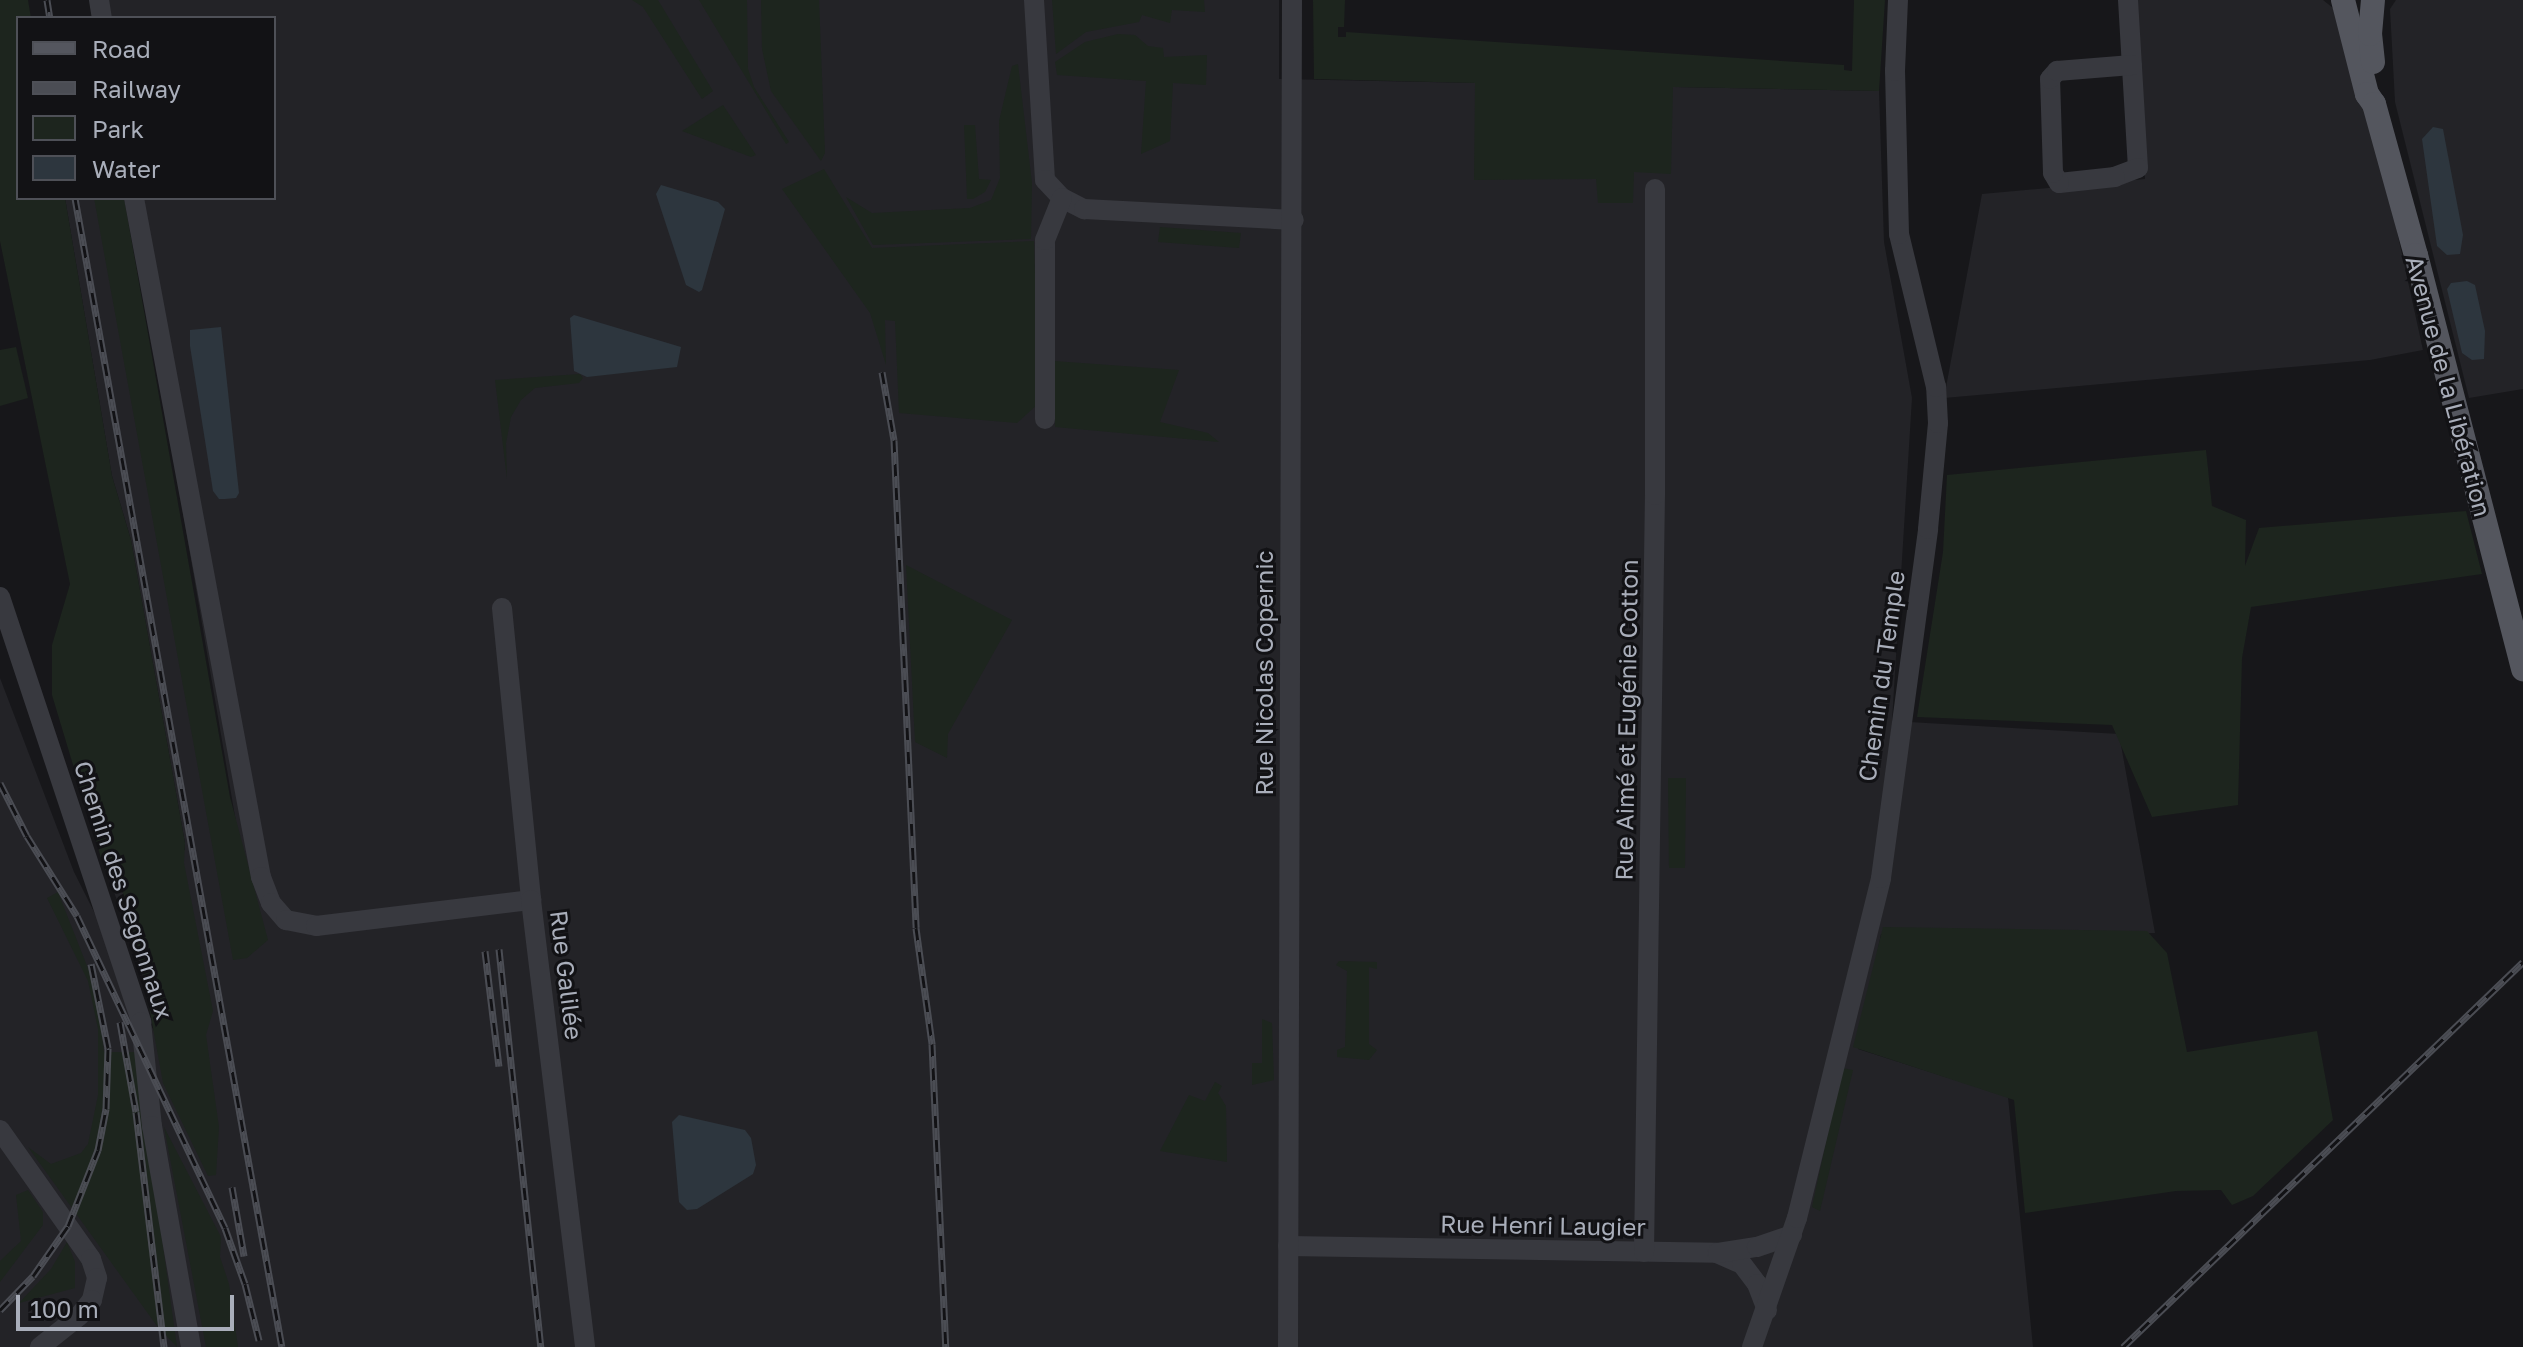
<!DOCTYPE html>
<html>
<head>
<meta charset="utf-8">
<style>
  body { margin:0 }
  #map { position:relative; width:2523px; height:1347px; overflow:hidden; background:#17171a; font-family:"Golos Text",sans-serif }
  div>[style] { position:absolute }
  .built>* { inset:0; background:#232327 }
  .green>* { inset:0; background:#1d251e }
  .water>* { inset:0; background:#2d363e }
  .minor>* { height:20px; margin:-10px; padding:0 10px; transform-origin:10px; border-radius:10px; background:#38393f }
  .major>* { height:24px; margin:-12px; padding:0 12px; transform-origin:12px; border-radius:12px; background:#54565e }
  .rail>* { height:7px; margin-top:-3.5px; transform-origin:0; background:repeating-linear-gradient(90deg,#121215 0 12px,#4b4d54 0 24px); box-sizing:border-box; border-block:2px solid #4b4d54 }
  span { translate:-50% -50%; white-space:nowrap; text-align:center; line-height:1.15; -webkit-text-stroke:6px #121215; paint-order:stroke }
  .street-label { font-size:24px; color:#a9aeba }
  .legend { position:absolute; left:16px; top:16px; width:260px; height:184px; box-sizing:border-box; background:#121215; border:2px solid #4e5057; margin:0; padding:10px 14px; list-style:none; font-size:24px; color:#a9aeba }
  .legend li { display:flex; align-items:center; gap:16px; height:40px }
  .legend b { width:40px; border:2px solid #4e5057 }
  .scale { position:absolute; left:16px; top:1295px; width:218px; height:36px; box-sizing:border-box; border:4px solid #a9aeba; border-top:0; padding-left:10px; font-size:24px; line-height:28px; white-space:nowrap; color:#a9aeba; -webkit-text-stroke:6px #121215; paint-order:stroke }
</style>
</head>
<body>
<div id="map">
  <div class="built">
    <i style="clip-path:polygon(93px 0,1279px 0,1279px 79px,1879px 91px,1884px 242px,1912px 398px,1892px 721px,2119px 734px,2155px 933px,1881px 934px,1858px 1049px,2008px 1097px,2033px 1347px,0 1347px,0 678px,74px 872px,156px 1035px,138px 957px,111px 884px,185px 850px,185px 843px,131px 540px,112px 476px,65px 198px,96px 198px,230px 900px,236px 822px,129px 198px,274px 198px,274px 18px,96px 18px)"></i>
    <i style="clip-path:polygon(2137px 0,2323px 0,2333px 8px,2382px 163px,2423px 350px,2370px 360px,1944px 398px,1982px 194px,2145px 179px)"></i>
    <i style="clip-path:polygon(2396px 0,2523px 0,2523px 389px,2469px 398px,2395px 102px,2390px 9px)"></i>
  </div>
  <div class="green">
    <i style="clip-path:polygon(0 0,28px 0,31px 18px,18px 18px,18px 198px,65px 198px,112px 476px,131px 540px,185px 843px,184px 863px,213px 1011px,206px 1035px,219px 1127px,216px 1175px,208px 1176px,163px 1083px,138px 946px,122px 890px,104px 868px,52px 695px,52px 645px,70px 584px,0 241px)"></i>
    <i style="clip-path:polygon(632px 0,658px 0,713px 91px,702px 99px,643px 7px)"></i>
    <i style="clip-path:polygon(699px 0,747px 0,748px 69px,754px 87px,789px 142px,786px 144px)"></i>
    <i style="clip-path:polygon(761px 0,819px 0,825px 153px,821px 161px,771px 91px,762px 49px)"></i>
    <i style="clip-path:polygon(1052px 0,1204px 0,1205px 12px,1172px 10px,1170px 23px,1142px 15px,1139px 22px,1086px 32px,1056px 54px)"></i>
    <i style="clip-path:polygon(1313px 0,1345px 0,1344px 27px,1338px 27px,1338px 37px,1346px 37px,1346px 32px,1844px 65px,1844px 70px,1852px 71px,1854px 0,1885px 0,1879px 91px,1673px 87px,1671px 174px,1634px 172px,1633px 203px,1598px 203px,1596px 179px,1474px 180px,1475px 83px,1314px 79px)"></i>
    <i style="clip-path:polygon(1118px 34px,1135px 35px,1148px 46px,1163px 48px,1164px 57px,1207px 55px,1206px 85px,1173px 83px,1170px 141px,1141px 154px,1146px 81px,1057px 75px,1055px 62px,1085px 42px)"></i>
    <i style="clip-path:polygon(1018px 64px,1032px 183px,1031px 239px,873px 245px,846px 197px,872px 213px,970px 208px,991px 200px,1000px 178px,999px 121px,1012px 66px)"></i>
    <i style="clip-path:polygon(723px 105px,756px 155px,751px 157px,682px 131px)"></i>
    <i style="clip-path:polygon(964px 125px,975px 125px,979px 179px,991px 180px,985px 192px,973px 199px,967px 199px)"></i>
    <i style="clip-path:polygon(824px 169px,872px 248px,1034px 241px,1039px 403px,1017px 423px,899px 413px,895px 321px,885px 320px,886px 365px,870px 313px,782px 189px)"></i>
    <i style="clip-path:polygon(94px 198px,124px 198px,230px 797px,268px 940px,247px 958px,233px 960px)"></i>
    <i style="clip-path:polygon(1160px 227px,1241px 233px,1239px 248px,1158px 242px)"></i>
    <i style="clip-path:polygon(16px 347px,28px 398px,0 406px,0 350px)"></i>
    <i style="clip-path:polygon(1054px 361px,1179px 370px,1160px 422px,1208px 433px,1219px 442px,1055px 427px)"></i>
    <i style="clip-path:polygon(580px 374px,583px 378px,579px 383px,535px 388px,521px 400px,511px 417px,506px 443px,507px 479px,495px 380px)"></i>
    <i style="clip-path:polygon(2206px 450px,2212px 506px,2246px 520px,2245px 566px,2259px 528px,2466px 511px,2482px 574px,2251px 607px,2242px 658px,2238px 805px,2152px 817px,2112px 725px,1917px 717px,1943px 552px,1947px 475px)"></i>
    <i style="clip-path:polygon(906px 565px,1012px 620px,948px 734px,947px 758px,915px 742px)"></i>
    <i style="clip-path:polygon(1668px 778px,1686px 778px,1685px 868px,1669px 868px)"></i>
    <i style="clip-path:polygon(58px 892px,96px 989px,104px 1052px,136px 1052px,177px 1347px,157px 1326px,28px 1147px,51px 1164px,81px 1153px,88px 1144px,98px 1095px,98px 1029px,88px 981px,47px 898px)"></i>
    <i style="clip-path:polygon(1883px 927px,2147px 931px,2167px 953px,2187px 1052px,2317px 1031px,2333px 1120px,2253px 1196px,2232px 1205px,2221px 1190px,2176px 1191px,2025px 1213px,2014px 1100px,1853px 1047px)"></i>
    <i style="clip-path:polygon(1339px 961px,1377px 962px,1377px 969px,1369px 967px,1369px 1044px,1377px 1050px,1369px 1060px,1337px 1057px,1337px 1050px,1345px 1047px,1347px 971px,1336px 965px)"></i>
    <i style="clip-path:polygon(1262px 1019px,1272px 1023px,1274px 1080px,1252px 1085px,1252px 1063px,1262px 1063px)"></i>
    <i style="clip-path:polygon(1842px 1068px,1853px 1070px,1820px 1211px,1812px 1207px)"></i>
    <i style="clip-path:polygon(1215px 1082px,1222px 1086px,1218px 1093px,1226px 1106px,1227px 1162px,1160px 1151px,1189px 1095px,1205px 1101px)"></i>
    <i style="clip-path:polygon(164px 1127px,221px 1237px,220px 1257px,229px 1284px,238px 1347px,206px 1347px)"></i>
    <i style="clip-path:polygon(28px 1190px,43px 1212px,43px 1225px,0 1282px,0 1261px,21px 1241px,16px 1195px)"></i>
    <i style="clip-path:polygon(67px 1242px,75px 1262px,75px 1288px,19px 1303px,51px 1269px)"></i>
  </div>
  <div class="water">
    <i style="clip-path:polygon(2433px 127px,2443px 129px,2463px 235px,2460px 254px,2447px 255px,2437px 246px,2422px 139px)"></i>
    <i style="clip-path:polygon(661px 185px,718px 202px,725px 209px,702px 290px,699px 292px,686px 285px,656px 194px)"></i>
    <i style="clip-path:polygon(2467px 281px,2475px 285px,2485px 331px,2484px 359px,2472px 360px,2462px 353px,2447px 289px,2451px 283px)"></i>
    <i style="clip-path:polygon(574px 315px,681px 347px,677px 367px,587px 377px,574px 371px,570px 318px)"></i>
    <i style="clip-path:polygon(221px 327px,239px 493px,236px 498px,225px 499px,219px 499px,213px 491px,190px 346px,190px 330px)"></i>
    <i style="clip-path:polygon(679px 1115px,745px 1130px,751px 1138px,756px 1165px,753px 1174px,697px 1209px,687px 1210px,679px 1202px,672px 1122px)"></i>
  </div>
  <div class="minor">
    <i style="left:99px;top:0;width:18px;rotate:81deg"></i>
    <i style="left:1034px;top:0;width:180px;rotate:86.5deg"></i>
    <i style="left:1045px;top:180px;width:25px;rotate:47deg"></i>
    <i style="left:1062px;top:198px;width:25px;rotate:27deg"></i>
    <i style="left:1084px;top:209px;width:210px;rotate:3deg"></i>
    <i style="left:2128px;top:0;width:168px;rotate:86.6deg"></i>
    <i style="left:2138px;top:168px;width:25px;rotate:159deg"></i>
    <i style="left:2115px;top:177px;width:56px;rotate:173.9deg"></i>
    <i style="left:2059px;top:183px;width:12px;rotate:-121deg"></i>
    <i style="left:2053px;top:173px;width:94px;rotate:-91.8deg"></i>
    <i style="left:2050px;top:79px;width:11px;rotate:-49deg"></i>
    <i style="left:2057px;top:71px;width:75px;rotate:-4.6deg"></i>
    <i style="left:134px;top:198px;width:691px;rotate:79.41deg"></i>
    <i style="left:261px;top:877px;width:28px;rotate:69deg"></i>
    <i style="left:271px;top:903px;width:23px;rotate:49deg"></i>
    <i style="left:286px;top:920px;width:31px;rotate:11deg"></i>
    <i style="left:316px;top:926px;width:217px;rotate:-6.9deg"></i>
    <i style="left:1045px;top:419px;width:179px;rotate:-90deg"></i>
    <i style="left:1045px;top:240px;width:45px;rotate:-68deg"></i>
    <i style="left:0;top:597px;width:448px;rotate:71.6deg"></i>
    <i style="left:141px;top:1022px;width:105px;rotate:84deg"></i>
    <i style="left:152px;top:1126px;width:224px;rotate:80deg"></i>
    <i style="left:502px;top:608px;width:293px;rotate:84.3deg"></i>
    <i style="left:531px;top:900px;width:450px;rotate:83.1deg"></i>
    <i style="left:0;top:1130px;width:158px;rotate:54.8deg"></i>
    <i style="left:91px;top:1259px;width:20px;rotate:72deg"></i>
    <i style="left:97px;top:1278px;width:23px;rotate:103deg"></i>
    <i style="left:92px;top:1300px;width:21px;rotate:129deg"></i>
    <i style="left:79px;top:1316px;width:50px;rotate:141.5deg"></i>
    <i style="left:1288px;top:1246px;width:429px;rotate:0.9deg"></i>
    <i style="left:1717px;top:1253px;width:27px;rotate:24deg"></i>
    <i style="left:1742px;top:1264px;width:25px;rotate:53deg"></i>
    <i style="left:1757px;top:1284px;width:28px;rotate:69deg"></i>
    <i style="left:1644px;top:1252px;width:757px;rotate:-89.17deg"></i>
    <i style="left:1655px;top:495px;width:306px;rotate:-90deg"></i>
    <i style="left:1718px;top:1253px;width:39px;rotate:-9deg"></i>
    <i style="left:1757px;top:1247px;width:37px;rotate:-19deg"></i>
    <i style="left:1288px;top:1347px;width:1347px;rotate:-89.83deg"></i>
    <i style="left:1752px;top:1347px;width:137px;rotate:-70.8deg"></i>
    <i style="left:1797px;top:1218px;width:350px;rotate:-76.1deg"></i>
    <i style="left:1881px;top:878px;width:352px;rotate:-82.3deg"></i>
    <i style="left:1928px;top:529px;width:106px;rotate:-84.6deg"></i>
    <i style="left:1938px;top:423px;width:36px;rotate:-93deg"></i>
    <i style="left:1936px;top:387px;width:157px;rotate:-103.6deg"></i>
    <i style="left:1899px;top:234px;width:163px;rotate:-91.4deg"></i>
    <i style="left:1895px;top:71px;width:71px;rotate:-87.6deg"></i>
  </div>
  <div class="major">
    <i style="left:2343px;top:0;width:97px;rotate:75.7deg"></i>
    <i style="left:2367px;top:94px;width:12px;rotate:55deg"></i>
    <i style="left:2374px;top:104px;width:157px;rotate:74.5deg"></i>
    <i style="left:2416px;top:255px;width:428px;rotate:75.5deg"></i>
    <i style="left:2373px;top:62px;width:28px;rotate:-96deg"></i>
    <i style="left:2370px;top:34px;width:34px;rotate:-85deg"></i>
  </div>
  <div class="rail">
    <i style="left:47px;top:0;width:18px;rotate:81deg"></i>
    <i style="left:75px;top:198px;width:1167px;rotate:79.79deg"></i>
    <i style="left:882px;top:372px;width:69px;rotate:80deg"></i>
    <i style="left:894px;top:440px;width:488px;rotate:87.4deg"></i>
    <i style="left:916px;top:928px;width:117px;rotate:82.1deg"></i>
    <i style="left:932px;top:1044px;width:303px;rotate:87.4deg"></i>
    <i style="left:0;top:783px;width:59px;rotate:63deg"></i>
    <i style="left:27px;top:836px;width:94px;rotate:58deg"></i>
    <i style="left:77px;top:916px;width:345px;rotate:64.6deg"></i>
    <i style="left:225px;top:1228px;width:59px;rotate:70.3deg"></i>
    <i style="left:245px;top:1284px;width:58px;rotate:76deg"></i>
    <i style="left:499px;top:949px;width:400px;rotate:84deg"></i>
    <i style="left:485px;top:951px;width:116px;rotate:83.1deg"></i>
    <i style="left:120px;top:1022px;width:91px;rotate:79.9deg"></i>
    <i style="left:136px;top:1112px;width:237px;rotate:83.2deg"></i>
    <i style="left:232px;top:1187px;width:70px;rotate:80.1deg"></i>
    <i style="left:0;top:1310px;width:47px;rotate:-45.9deg"></i>
    <i style="left:33px;top:1276px;width:61px;rotate:-55deg"></i>
    <i style="left:68px;top:1226px;width:82px;rotate:-68.5deg"></i>
    <i style="left:98px;top:1150px;width:42px;rotate:-79deg"></i>
    <i style="left:106px;top:1109px;width:61px;rotate:-88.1deg"></i>
    <i style="left:108px;top:1048px;width:86px;rotate:-101.4deg"></i>
    <i style="left:2123px;top:1347px;width:555px;rotate:-43.91deg"></i>
  </div>
  <div class="street-label">
    <span style="left:2449px;top:386px;rotate:75deg">Avenue de la Libération</span>
    <span style="left:1264px;top:673px;rotate:-90deg">Rue Nicolas Copernic</span>
    <span style="left:1881px;top:676px;rotate:-82deg">Chemin du Temple</span>
    <span style="left:1626px;top:720px;rotate:-89deg">Rue Aimé et Eugénie Cotton</span>
    <span style="left:124px;top:890px;rotate:72deg">Chemin des Segonnaux</span>
    <span style="left:567px;top:975px;rotate:83deg">Rue Galilée</span>
    <span style="left:1543px;top:1225px;rotate:1deg">Rue Henri Laugier</span>
  </div>
  <ul class="legend">
  <li><b style="height:10px;background:#54565e"></b>Road</li>
  <li><b style="height:10px;background:#4b4d54"></b>Railway</li>
  <li><b style="height:22px;background:#1d251e"></b>Park</li>
  <li><b style="height:22px;background:#2d363e"></b>Water</li>
  </ul>
  <div class="scale">100 m</div>
</div>
</body>
</html>
